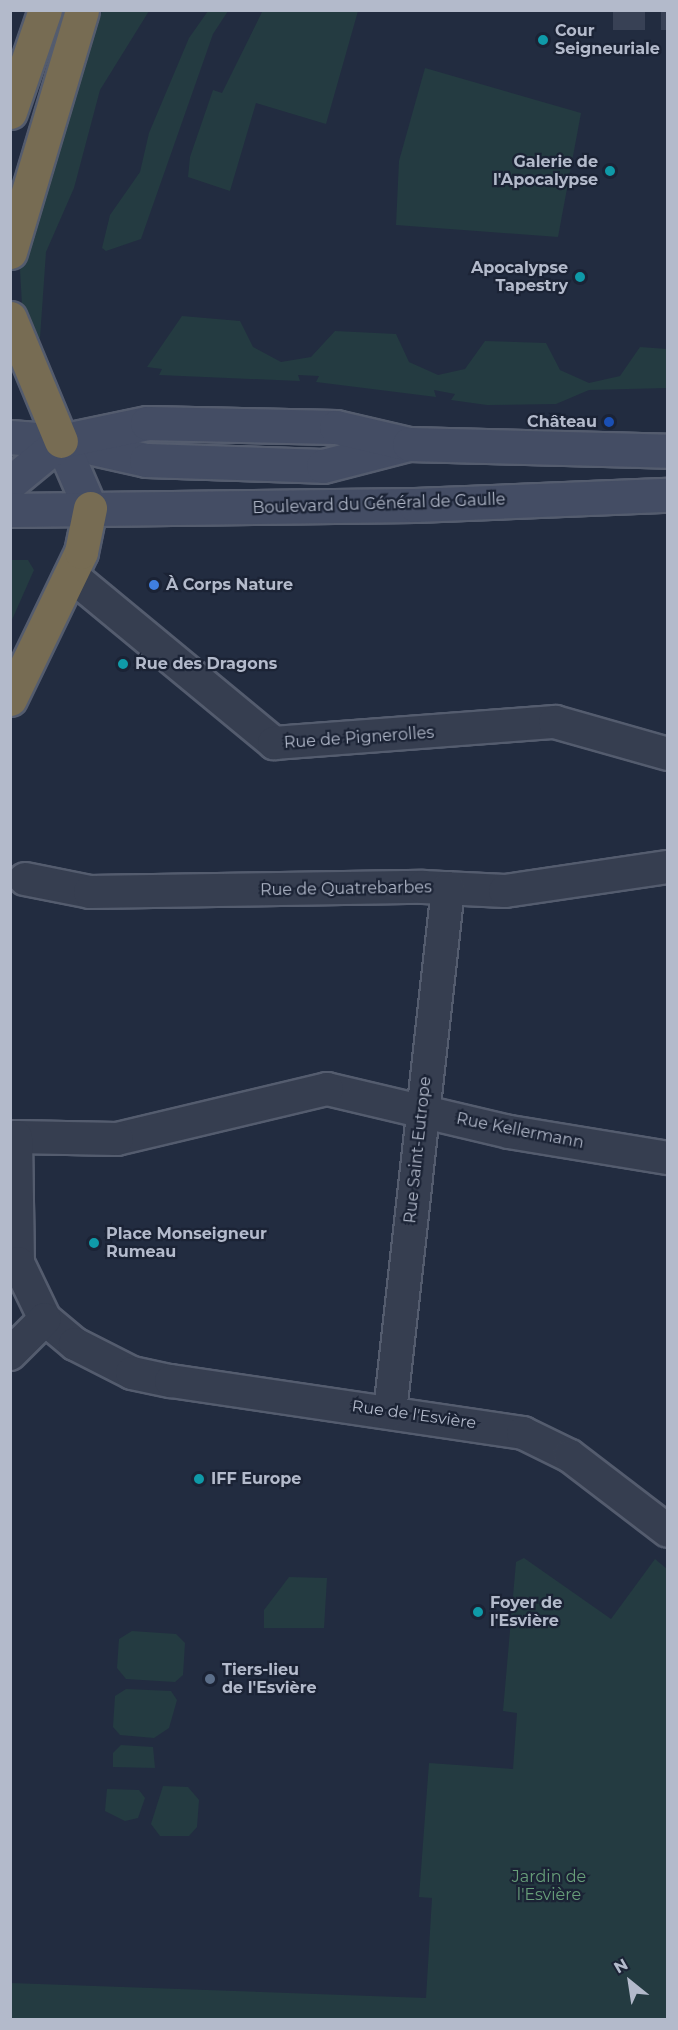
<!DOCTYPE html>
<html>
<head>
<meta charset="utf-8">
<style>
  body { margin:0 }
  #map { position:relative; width:678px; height:2030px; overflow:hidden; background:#222c40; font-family:Montserrat,sans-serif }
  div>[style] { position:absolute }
  .green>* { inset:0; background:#243b41 }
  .street-tunnel>* { height:32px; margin-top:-16px; transform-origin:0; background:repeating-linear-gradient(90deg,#384155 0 32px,transparent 0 48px) }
  .roads { filter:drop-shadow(2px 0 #545c6e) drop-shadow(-2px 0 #545c6e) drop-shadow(0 2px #545c6e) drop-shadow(0 -2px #545c6e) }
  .street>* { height:32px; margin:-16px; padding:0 16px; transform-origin:16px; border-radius:16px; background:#363e50 }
  .secondary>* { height:33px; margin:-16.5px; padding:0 16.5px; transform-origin:16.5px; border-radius:16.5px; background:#444d64 }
  .highway>* { height:33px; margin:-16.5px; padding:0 16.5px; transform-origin:16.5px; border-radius:16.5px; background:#776c53 }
  .dots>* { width:16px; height:16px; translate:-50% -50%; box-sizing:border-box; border:3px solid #1b2335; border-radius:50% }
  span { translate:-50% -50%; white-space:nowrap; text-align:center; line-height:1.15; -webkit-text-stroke:4.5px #1b2335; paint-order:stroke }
  .poi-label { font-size:16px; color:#b3bacb; font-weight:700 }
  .left { translate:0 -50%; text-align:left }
  .right { translate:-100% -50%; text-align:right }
  .street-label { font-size:16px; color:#b3bacb }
  .park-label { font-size:16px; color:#679e79 }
  .frame { position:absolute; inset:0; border:12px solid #b3bacb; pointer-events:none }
  .north { position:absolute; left:600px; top:1952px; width:60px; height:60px; -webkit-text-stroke:4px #1b2335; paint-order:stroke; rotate:330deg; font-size:16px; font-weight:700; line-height:24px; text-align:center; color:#b3bacb }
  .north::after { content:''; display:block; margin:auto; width:21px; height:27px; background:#b3bacb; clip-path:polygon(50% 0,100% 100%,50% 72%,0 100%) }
</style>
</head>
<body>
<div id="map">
  <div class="green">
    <i style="clip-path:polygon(263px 10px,358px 11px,326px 124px,256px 103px,230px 191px,188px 177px,190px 157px,213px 90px,222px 93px)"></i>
    <i style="clip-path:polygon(102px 11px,149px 11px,100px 90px,74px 188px,46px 252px,40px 338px,35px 338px,22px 305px,20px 270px)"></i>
    <i style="clip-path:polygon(208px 11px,228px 11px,213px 34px,141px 239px,106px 251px,102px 248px,110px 215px,140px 172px,149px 133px,189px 38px)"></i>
    <i style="clip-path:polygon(425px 68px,581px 113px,558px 237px,396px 225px,399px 161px)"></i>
    <i style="clip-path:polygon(182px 316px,240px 321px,253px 347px,281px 362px,311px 357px,335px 331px,396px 334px,409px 362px,438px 375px,465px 369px,485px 341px,546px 343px,560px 370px,589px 383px,620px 376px,640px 347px,667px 349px,667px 388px,589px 390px,556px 404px,487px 405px,451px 400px,455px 394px,434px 390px,436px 397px,316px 382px,319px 376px,298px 375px,300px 381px,159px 375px,162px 369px,147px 367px)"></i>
    <i style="clip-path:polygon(11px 560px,28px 560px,34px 570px,11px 622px)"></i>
    <i style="clip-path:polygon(524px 1558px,611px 1619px,655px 1559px,667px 1569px,667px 2019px,11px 2019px,11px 1983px,426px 1998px,432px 1898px,419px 1897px,429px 1763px,513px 1769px,517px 1713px,503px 1711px,516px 1562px)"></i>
    <i style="clip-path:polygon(289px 1577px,327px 1578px,324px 1628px,264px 1628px,264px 1610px)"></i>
    <i style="clip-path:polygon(132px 1631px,176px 1634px,185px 1643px,183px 1675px,175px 1682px,126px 1679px,117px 1668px,119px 1639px)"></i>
    <i style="clip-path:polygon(126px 1689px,171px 1691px,177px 1700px,169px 1728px,154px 1738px,120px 1735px,113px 1727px,115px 1696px)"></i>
    <i style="clip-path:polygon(121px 1745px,153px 1747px,155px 1768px,113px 1767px,113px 1753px)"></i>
    <i style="clip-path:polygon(163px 1786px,188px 1787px,199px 1800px,197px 1827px,189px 1836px,160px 1836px,151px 1824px)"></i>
    <i style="clip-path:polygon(107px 1789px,139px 1790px,145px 1798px,138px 1818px,125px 1821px,105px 1811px)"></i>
  </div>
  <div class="street-tunnel">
    <i style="left:613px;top:14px;width:55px"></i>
  </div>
  <div class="roads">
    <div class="street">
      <i style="left:71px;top:575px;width:264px;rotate:39.6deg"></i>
      <i style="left:274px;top:743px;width:282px;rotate:-4.3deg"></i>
      <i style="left:555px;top:722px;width:117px;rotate:15.8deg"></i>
      <i style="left:25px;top:879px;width:66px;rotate:11.3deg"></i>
      <i style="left:90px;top:892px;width:333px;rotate:-0.9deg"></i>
      <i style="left:423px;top:887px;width:82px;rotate:2.8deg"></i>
      <i style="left:505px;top:891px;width:165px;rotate:-8.4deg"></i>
      <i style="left:668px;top:1158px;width:161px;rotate:-170.7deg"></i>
      <i style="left:509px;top:1132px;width:187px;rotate:-166.7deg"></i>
      <i style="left:327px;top:1089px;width:216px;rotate:166.6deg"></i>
      <i style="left:117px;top:1139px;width:101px;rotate:-178.9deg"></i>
      <i style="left:16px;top:1137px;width:126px;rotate:89.1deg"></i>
      <i style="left:18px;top:1263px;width:62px;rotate:64.3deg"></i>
      <i style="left:45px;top:1319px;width:39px;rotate:40deg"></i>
      <i style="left:75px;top:1344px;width:64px;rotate:27deg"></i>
      <i style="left:132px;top:1373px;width:40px;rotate:12deg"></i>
      <i style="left:171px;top:1381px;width:356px;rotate:8.4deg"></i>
      <i style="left:523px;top:1433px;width:52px;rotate:26.1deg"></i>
      <i style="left:570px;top:1456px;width:123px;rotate:37.4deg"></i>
      <i style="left:10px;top:1354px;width:49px;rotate:-45deg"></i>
      <i style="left:390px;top:1412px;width:527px;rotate:-83.68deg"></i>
    </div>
    <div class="secondary">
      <i style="left:10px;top:437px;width:51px;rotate:4.5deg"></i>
      <i style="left:61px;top:441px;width:87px;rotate:12.6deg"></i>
      <i style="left:146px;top:460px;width:177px;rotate:1.9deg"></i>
      <i style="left:323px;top:466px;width:85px;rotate:-14.4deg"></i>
      <i style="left:61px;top:441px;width:73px;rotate:66.6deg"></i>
      <i style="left:10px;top:483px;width:66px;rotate:-39.5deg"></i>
      <i style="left:61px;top:441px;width:88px;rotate:-11.8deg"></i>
      <i style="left:147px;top:423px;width:189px;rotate:1.2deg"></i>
      <i style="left:336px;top:427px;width:75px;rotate:13.1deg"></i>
      <i style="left:409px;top:444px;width:259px;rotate:1.5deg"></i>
      <i style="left:10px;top:510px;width:405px;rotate:-0.7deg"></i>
      <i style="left:415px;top:505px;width:253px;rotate:-2.3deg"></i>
    </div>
    <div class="highway">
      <i style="left:10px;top:112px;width:108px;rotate:-71.1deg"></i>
      <i style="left:10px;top:252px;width:252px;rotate:-73.4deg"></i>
      <i style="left:10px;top:318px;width:133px;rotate:67.5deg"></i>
      <i style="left:10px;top:699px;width:163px;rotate:-64.2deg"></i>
      <i style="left:81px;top:552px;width:45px;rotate:-78.4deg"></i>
    </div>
  </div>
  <div class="dots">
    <i style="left:543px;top:40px;background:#0f9aa8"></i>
    <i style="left:610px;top:171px;background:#0f9aa8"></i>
    <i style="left:580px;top:277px;background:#0f9aa8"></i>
    <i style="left:609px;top:422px;background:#1a4fb4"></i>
    <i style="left:154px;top:585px;background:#3f7fe0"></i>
    <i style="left:123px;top:664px;background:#0f9aa8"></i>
    <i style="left:94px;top:1243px;background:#0f9aa8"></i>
    <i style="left:199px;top:1479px;background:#0f9aa8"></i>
    <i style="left:478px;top:1612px;background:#0f9aa8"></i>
    <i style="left:210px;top:1679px;background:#5c6f8a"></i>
  </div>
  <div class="poi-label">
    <span class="left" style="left:555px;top:40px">Cour<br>Seigneuriale</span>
    <span class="right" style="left:598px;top:171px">Galerie de<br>l'Apocalypse</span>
    <span class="right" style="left:568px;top:277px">Apocalypse<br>Tapestry</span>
    <span class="right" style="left:597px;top:422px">Château</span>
    <span class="left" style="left:166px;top:585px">À Corps Nature</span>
    <span class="left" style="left:135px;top:664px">Rue des Dragons</span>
    <span class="left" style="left:106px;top:1243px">Place Monseigneur<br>Rumeau</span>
    <span class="left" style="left:211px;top:1479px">IFF Europe</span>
    <span class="left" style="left:490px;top:1612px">Foyer de<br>l'Esvière</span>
    <span class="left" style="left:222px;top:1679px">Tiers-lieu<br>de l'Esvière</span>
  </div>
  <div class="street-label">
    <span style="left:379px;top:504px;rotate:-2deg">Boulevard du Général de Gaulle</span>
    <span style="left:359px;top:738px;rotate:-4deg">Rue de Pignerolles</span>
    <span style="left:346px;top:889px;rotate:-1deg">Rue de Quatrebarbes</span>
    <span style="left:520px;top:1131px;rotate:11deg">Rue Kellermann</span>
    <span style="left:418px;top:1150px;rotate:-84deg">Rue Saint-Eutrope</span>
    <span style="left:414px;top:1415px;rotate:8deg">Rue de l'Esvière</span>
  </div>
  <div class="park-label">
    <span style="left:549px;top:1886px">Jardin de<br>l'Esvière</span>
  </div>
  <div class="frame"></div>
  <div class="north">N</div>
</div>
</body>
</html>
